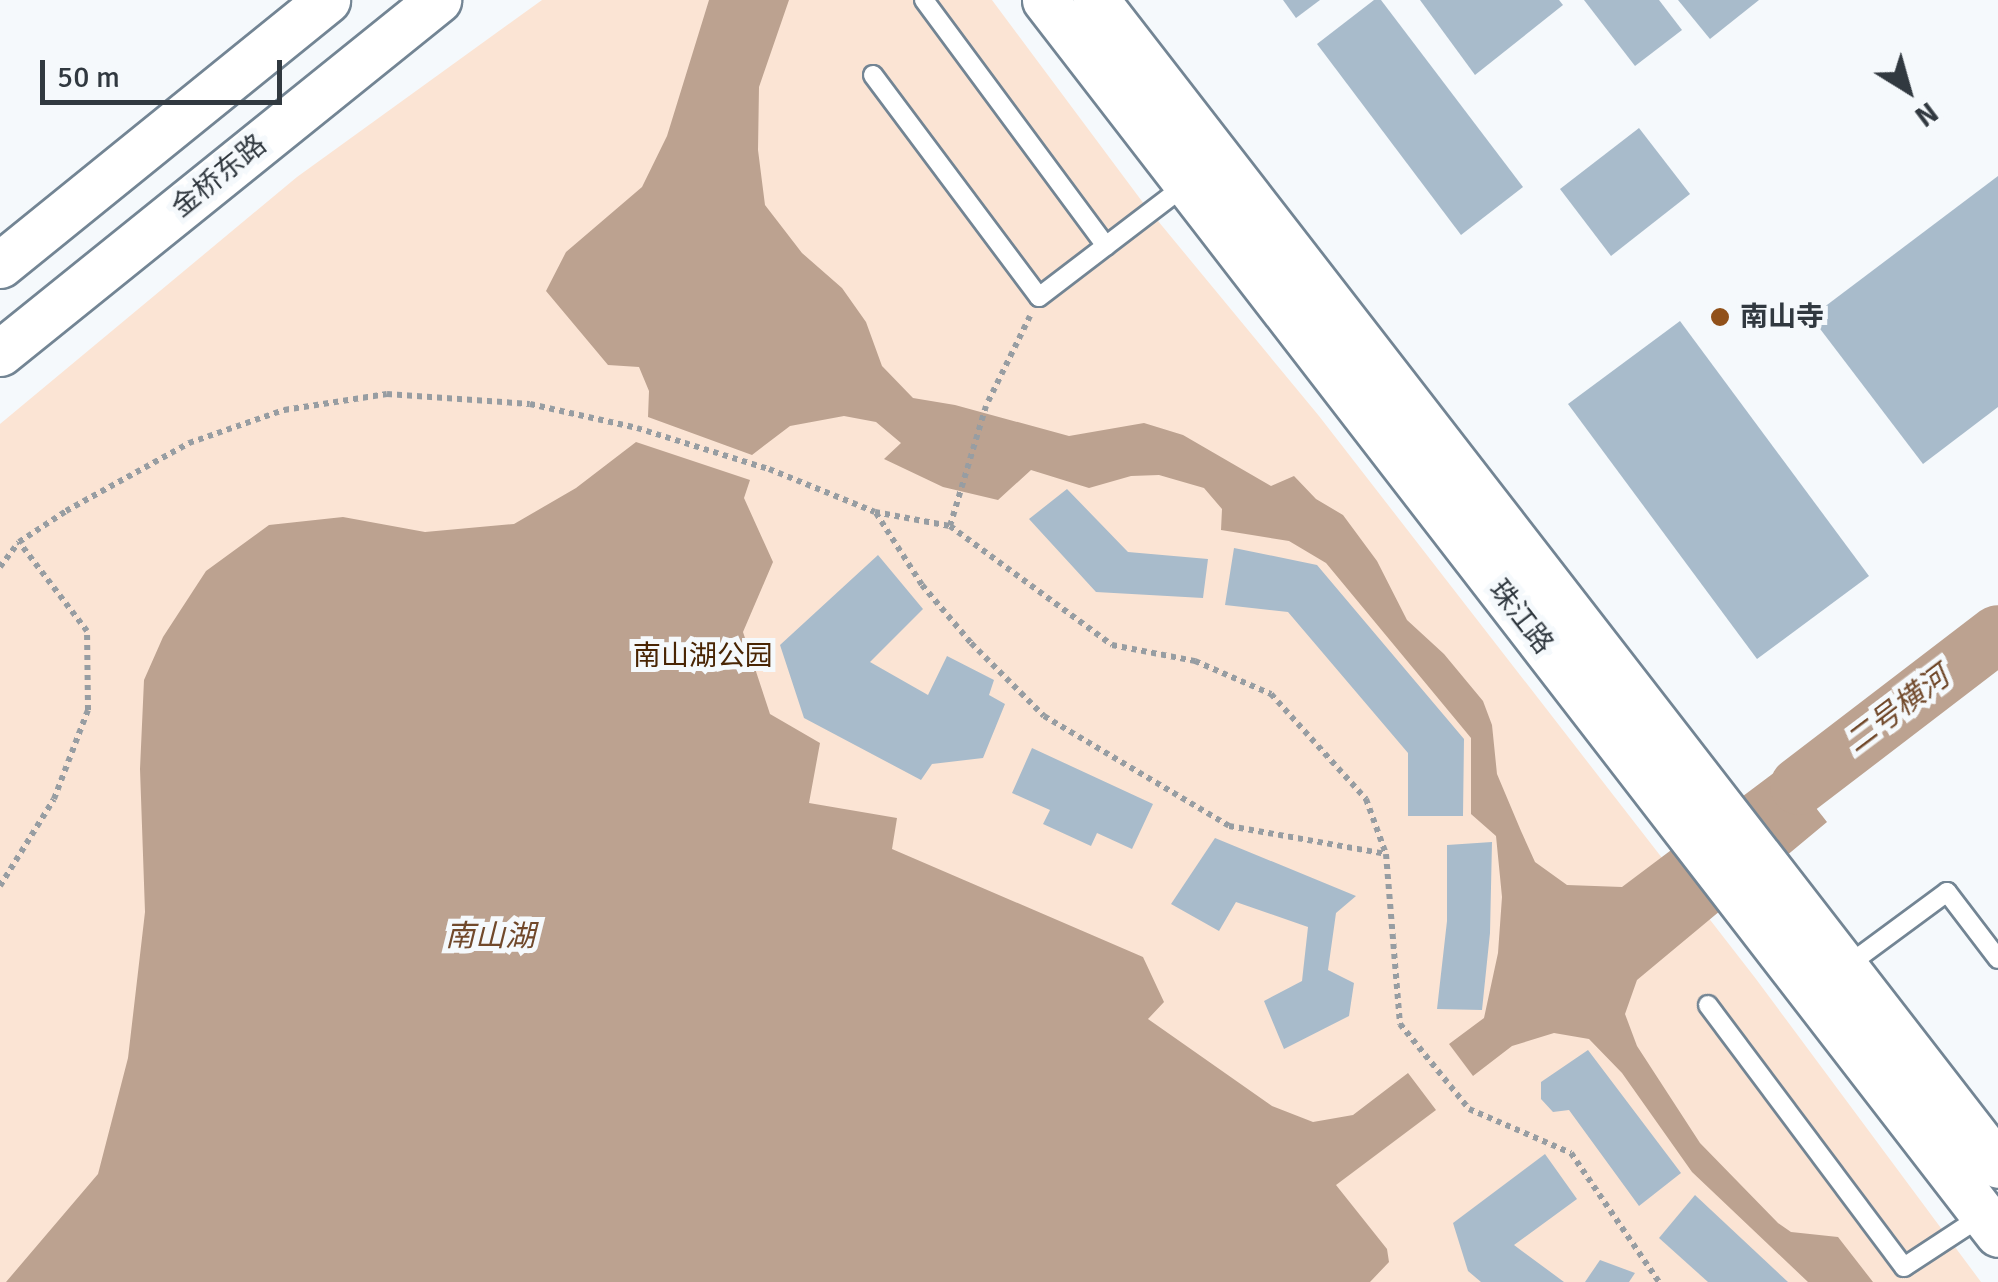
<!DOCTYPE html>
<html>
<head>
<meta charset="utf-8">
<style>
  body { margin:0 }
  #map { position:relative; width:1998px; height:1282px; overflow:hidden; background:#f5f9fc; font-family:Signika,"Noto Sans SC",sans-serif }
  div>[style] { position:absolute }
  .green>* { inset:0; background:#fbe4d4 }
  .water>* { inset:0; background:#bca290 }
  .river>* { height:58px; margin:-29px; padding:0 29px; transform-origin:29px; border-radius:29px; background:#bca290 }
  .building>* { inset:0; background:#a8bbcb }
  .path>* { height:6px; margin-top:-3px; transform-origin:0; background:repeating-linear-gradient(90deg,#979da2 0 5px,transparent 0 10px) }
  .roads { filter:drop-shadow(2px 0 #738594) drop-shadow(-2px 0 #738594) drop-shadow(0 2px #738594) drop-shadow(0 -2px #738594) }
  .service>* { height:18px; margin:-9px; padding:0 9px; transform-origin:9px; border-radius:9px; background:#fff }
  .tertiary>* { height:45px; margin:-22.5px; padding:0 22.5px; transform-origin:22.5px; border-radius:22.5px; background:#fff }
  .dots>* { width:28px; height:28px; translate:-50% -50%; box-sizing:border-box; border:5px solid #f5f9fc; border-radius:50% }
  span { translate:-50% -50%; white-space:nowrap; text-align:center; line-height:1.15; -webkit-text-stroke:10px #f5f9fc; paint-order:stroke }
  .street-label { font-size:28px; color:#313940 }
  .poi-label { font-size:28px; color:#313940; font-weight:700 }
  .left { translate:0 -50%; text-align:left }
  .park-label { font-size:28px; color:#492504 }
  .water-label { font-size:30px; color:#71492b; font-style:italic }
  .north { position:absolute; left:1858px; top:40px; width:100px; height:100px; -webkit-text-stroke:8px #f5f9fc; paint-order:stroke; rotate:143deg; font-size:28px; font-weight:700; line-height:40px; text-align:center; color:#313940 }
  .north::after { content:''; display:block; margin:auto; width:35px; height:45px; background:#313940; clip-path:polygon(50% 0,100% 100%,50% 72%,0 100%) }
  .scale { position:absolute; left:40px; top:60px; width:242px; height:45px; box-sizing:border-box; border:5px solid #313940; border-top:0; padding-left:12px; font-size:30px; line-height:35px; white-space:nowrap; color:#313940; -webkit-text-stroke:8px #f5f9fc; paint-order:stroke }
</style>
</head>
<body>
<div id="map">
  <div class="green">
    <i style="clip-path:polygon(542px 0,992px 0,1144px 204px,1319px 416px,1756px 979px,1981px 1282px,0 1282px,0 424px,297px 177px)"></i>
  </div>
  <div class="water">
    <i style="clip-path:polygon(709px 0,789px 0,759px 87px,758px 150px,765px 205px,802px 253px,842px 288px,866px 322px,882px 366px,913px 398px,955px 405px,1069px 436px,1144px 423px,1183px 435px,1271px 486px,1294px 476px,1316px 499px,1343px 515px,1377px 561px,1407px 620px,1444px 654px,1483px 701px,1492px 725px,1497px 774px,1521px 831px,1535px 862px,1567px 885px,1622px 887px,1783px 766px,1827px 822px,1637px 980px,1625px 1014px,1637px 1046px,1700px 1143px,1778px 1223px,1791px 1232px,1838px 1237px,1873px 1282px,1808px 1282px,1692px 1172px,1622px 1073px,1589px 1039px,1554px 1033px,1512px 1046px,1473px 1076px,1449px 1044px,1484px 1018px,1498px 953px,1502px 897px,1496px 836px,1471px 814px,1471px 738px,1326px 563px,1289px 541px,1221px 530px,1222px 509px,1204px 488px,1159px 475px,1131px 476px,1089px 488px,1031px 470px,998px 500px,943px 487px,884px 459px,901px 443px,876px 422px,844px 416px,790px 426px,752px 455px,648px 417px,649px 391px,639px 367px,608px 365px,546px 291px,566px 252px,642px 187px,667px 136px)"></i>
    <i style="clip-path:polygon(636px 442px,750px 480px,744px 498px,773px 562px,743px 632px,770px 714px,820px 743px,809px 803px,897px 818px,892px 849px,1143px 957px,1164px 1002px,1148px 1019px,1272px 1106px,1313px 1122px,1353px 1115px,1408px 1073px,1436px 1110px,1336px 1185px,1387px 1249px,1389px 1262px,1370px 1282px,6px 1282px,98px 1174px,128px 1058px,145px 912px,140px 769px,144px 680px,163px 637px,206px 571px,269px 525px,343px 517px,425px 532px,514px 524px,576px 488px)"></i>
  </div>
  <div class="river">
    <i style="left:1799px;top:786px;width:250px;rotate:-37.4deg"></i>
  </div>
  <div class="building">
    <i style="clip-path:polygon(1283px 0,1320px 0,1296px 18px)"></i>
    <i style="clip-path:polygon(1374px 0,1381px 0,1523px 187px,1461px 235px,1317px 44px)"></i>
    <i style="clip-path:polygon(1420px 0,1559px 0,1563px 5px,1475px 75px)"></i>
    <i style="clip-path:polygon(1584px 0,1659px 0,1682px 30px,1635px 66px)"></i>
    <i style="clip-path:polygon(1678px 0,1759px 0,1710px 39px)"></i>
    <i style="clip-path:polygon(1639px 128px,1690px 194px,1611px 256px,1560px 189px)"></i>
    <i style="clip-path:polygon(1998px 176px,1998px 407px,1923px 464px,1811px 317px)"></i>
    <i style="clip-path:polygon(1680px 321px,1869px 576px,1757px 659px,1568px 404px)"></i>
    <i style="clip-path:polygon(1067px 489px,1128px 552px,1208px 559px,1203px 598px,1096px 592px,1029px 519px)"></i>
    <i style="clip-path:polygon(1234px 548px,1317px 565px,1464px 739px,1463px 816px,1408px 816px,1408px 753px,1288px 612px,1225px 605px)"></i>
    <i style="clip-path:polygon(878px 555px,923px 609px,870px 662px,928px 695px,947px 656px,994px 680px,989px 695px,1005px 704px,983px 758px,932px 764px,921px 780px,804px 718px,780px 645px)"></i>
    <i style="clip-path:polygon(1032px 748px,1153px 804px,1132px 849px,1097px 833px,1091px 846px,1043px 824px,1050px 810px,1012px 793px)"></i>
    <i style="clip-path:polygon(1215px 838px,1356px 896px,1336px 913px,1328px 970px,1354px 983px,1349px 1016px,1284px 1049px,1264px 1001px,1302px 981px,1308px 927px,1236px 902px,1219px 931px,1171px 904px)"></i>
    <i style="clip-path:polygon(1492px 842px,1490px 933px,1482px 1010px,1437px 1009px,1447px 921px,1447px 845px)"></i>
    <i style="clip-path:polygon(1588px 1050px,1681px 1173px,1639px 1206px,1569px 1110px,1553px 1112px,1541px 1099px,1541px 1082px)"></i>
    <i style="clip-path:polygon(1545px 1154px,1577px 1199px,1514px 1245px,1564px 1282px,1481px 1282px,1468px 1271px,1453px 1223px)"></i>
    <i style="clip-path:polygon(1695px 1195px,1788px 1282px,1708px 1282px,1659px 1238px)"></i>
    <i style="clip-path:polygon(1600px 1260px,1635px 1273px,1629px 1282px,1585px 1282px)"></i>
  </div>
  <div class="path">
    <i style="left:1030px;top:316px;width:100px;rotate:116.1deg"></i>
    <i style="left:986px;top:406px;width:125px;rotate:106.7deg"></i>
    <i style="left:950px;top:526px;width:201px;rotate:36.3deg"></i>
    <i style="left:1112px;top:645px;width:85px;rotate:10.9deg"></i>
    <i style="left:1195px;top:661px;width:83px;rotate:23.5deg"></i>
    <i style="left:1271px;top:694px;width:142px;rotate:47.9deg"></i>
    <i style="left:1366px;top:799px;width:59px;rotate:70deg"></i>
    <i style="left:1386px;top:854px;width:171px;rotate:85.3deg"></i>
    <i style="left:1400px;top:1024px;width:109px;rotate:50.9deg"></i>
    <i style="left:1469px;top:1109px;width:111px;rotate:23.3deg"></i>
    <i style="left:1571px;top:1153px;width:156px;rotate:55.7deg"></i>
    <i style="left:876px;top:513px;width:85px;rotate:57.4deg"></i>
    <i style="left:922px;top:585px;width:76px;rotate:49.8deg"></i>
    <i style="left:971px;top:643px;width:103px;rotate:45deg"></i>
    <i style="left:1044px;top:716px;width:215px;rotate:30.7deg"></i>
    <i style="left:1229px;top:826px;width:159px;rotate:10.1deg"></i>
    <i style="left:0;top:567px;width:31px;rotate:-53deg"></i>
    <i style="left:19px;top:542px;width:56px;rotate:-33.4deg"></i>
    <i style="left:66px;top:511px;width:141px;rotate:-28.9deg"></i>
    <i style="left:189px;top:443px;width:101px;rotate:-19.2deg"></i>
    <i style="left:284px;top:410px;width:104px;rotate:-8.8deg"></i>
    <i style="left:387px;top:394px;width:143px;rotate:4deg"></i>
    <i style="left:530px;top:404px;width:110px;rotate:12.6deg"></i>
    <i style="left:637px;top:428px;width:138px;rotate:17.3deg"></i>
    <i style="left:769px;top:469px;width:114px;rotate:22.1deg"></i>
    <i style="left:875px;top:512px;width:76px;rotate:10.6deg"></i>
    <i style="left:0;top:886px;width:102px;rotate:-58.2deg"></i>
    <i style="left:54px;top:799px;width:95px;rotate:-69.1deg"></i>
    <i style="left:88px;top:710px;width:79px;rotate:-90.7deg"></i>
    <i style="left:87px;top:631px;width:112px;rotate:-127.4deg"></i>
  </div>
  <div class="roads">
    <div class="service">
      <i style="left:924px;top:0;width:306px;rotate:53.5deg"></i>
      <i style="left:873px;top:75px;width:277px;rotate:53.2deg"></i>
      <i style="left:1039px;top:297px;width:186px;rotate:-37.4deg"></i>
      <i style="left:1844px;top:968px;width:128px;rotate:-36.4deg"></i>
      <i style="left:1947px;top:892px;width:84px;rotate:52.7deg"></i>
      <i style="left:1708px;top:1005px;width:327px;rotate:53.2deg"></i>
      <i style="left:1904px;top:1267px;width:97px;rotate:-33.2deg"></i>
    </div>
    <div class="tertiary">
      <i style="left:1045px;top:0;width:1559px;rotate:52.32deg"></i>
      <i style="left:1096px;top:0;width:1473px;rotate:52.25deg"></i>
      <i style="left:0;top:265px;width:421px;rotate:-39deg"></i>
      <i style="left:0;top:353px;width:563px;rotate:-38.87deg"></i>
    </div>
  </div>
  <div class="dots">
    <i style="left:1720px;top:317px;background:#91511a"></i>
  </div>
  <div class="street-label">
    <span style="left:219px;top:176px;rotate:-39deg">金桥东路</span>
    <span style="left:1521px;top:617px;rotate:52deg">珠江路</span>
  </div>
  <div class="poi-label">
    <span class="left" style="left:1740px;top:317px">南山寺</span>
  </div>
  <div class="park-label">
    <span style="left:703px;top:656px">南山湖公园</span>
  </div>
  <div class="water-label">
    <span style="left:1898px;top:710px;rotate:-37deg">二号横河</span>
    <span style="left:490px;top:937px">南山湖</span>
  </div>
  <div class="north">N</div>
  <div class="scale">50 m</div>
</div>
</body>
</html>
